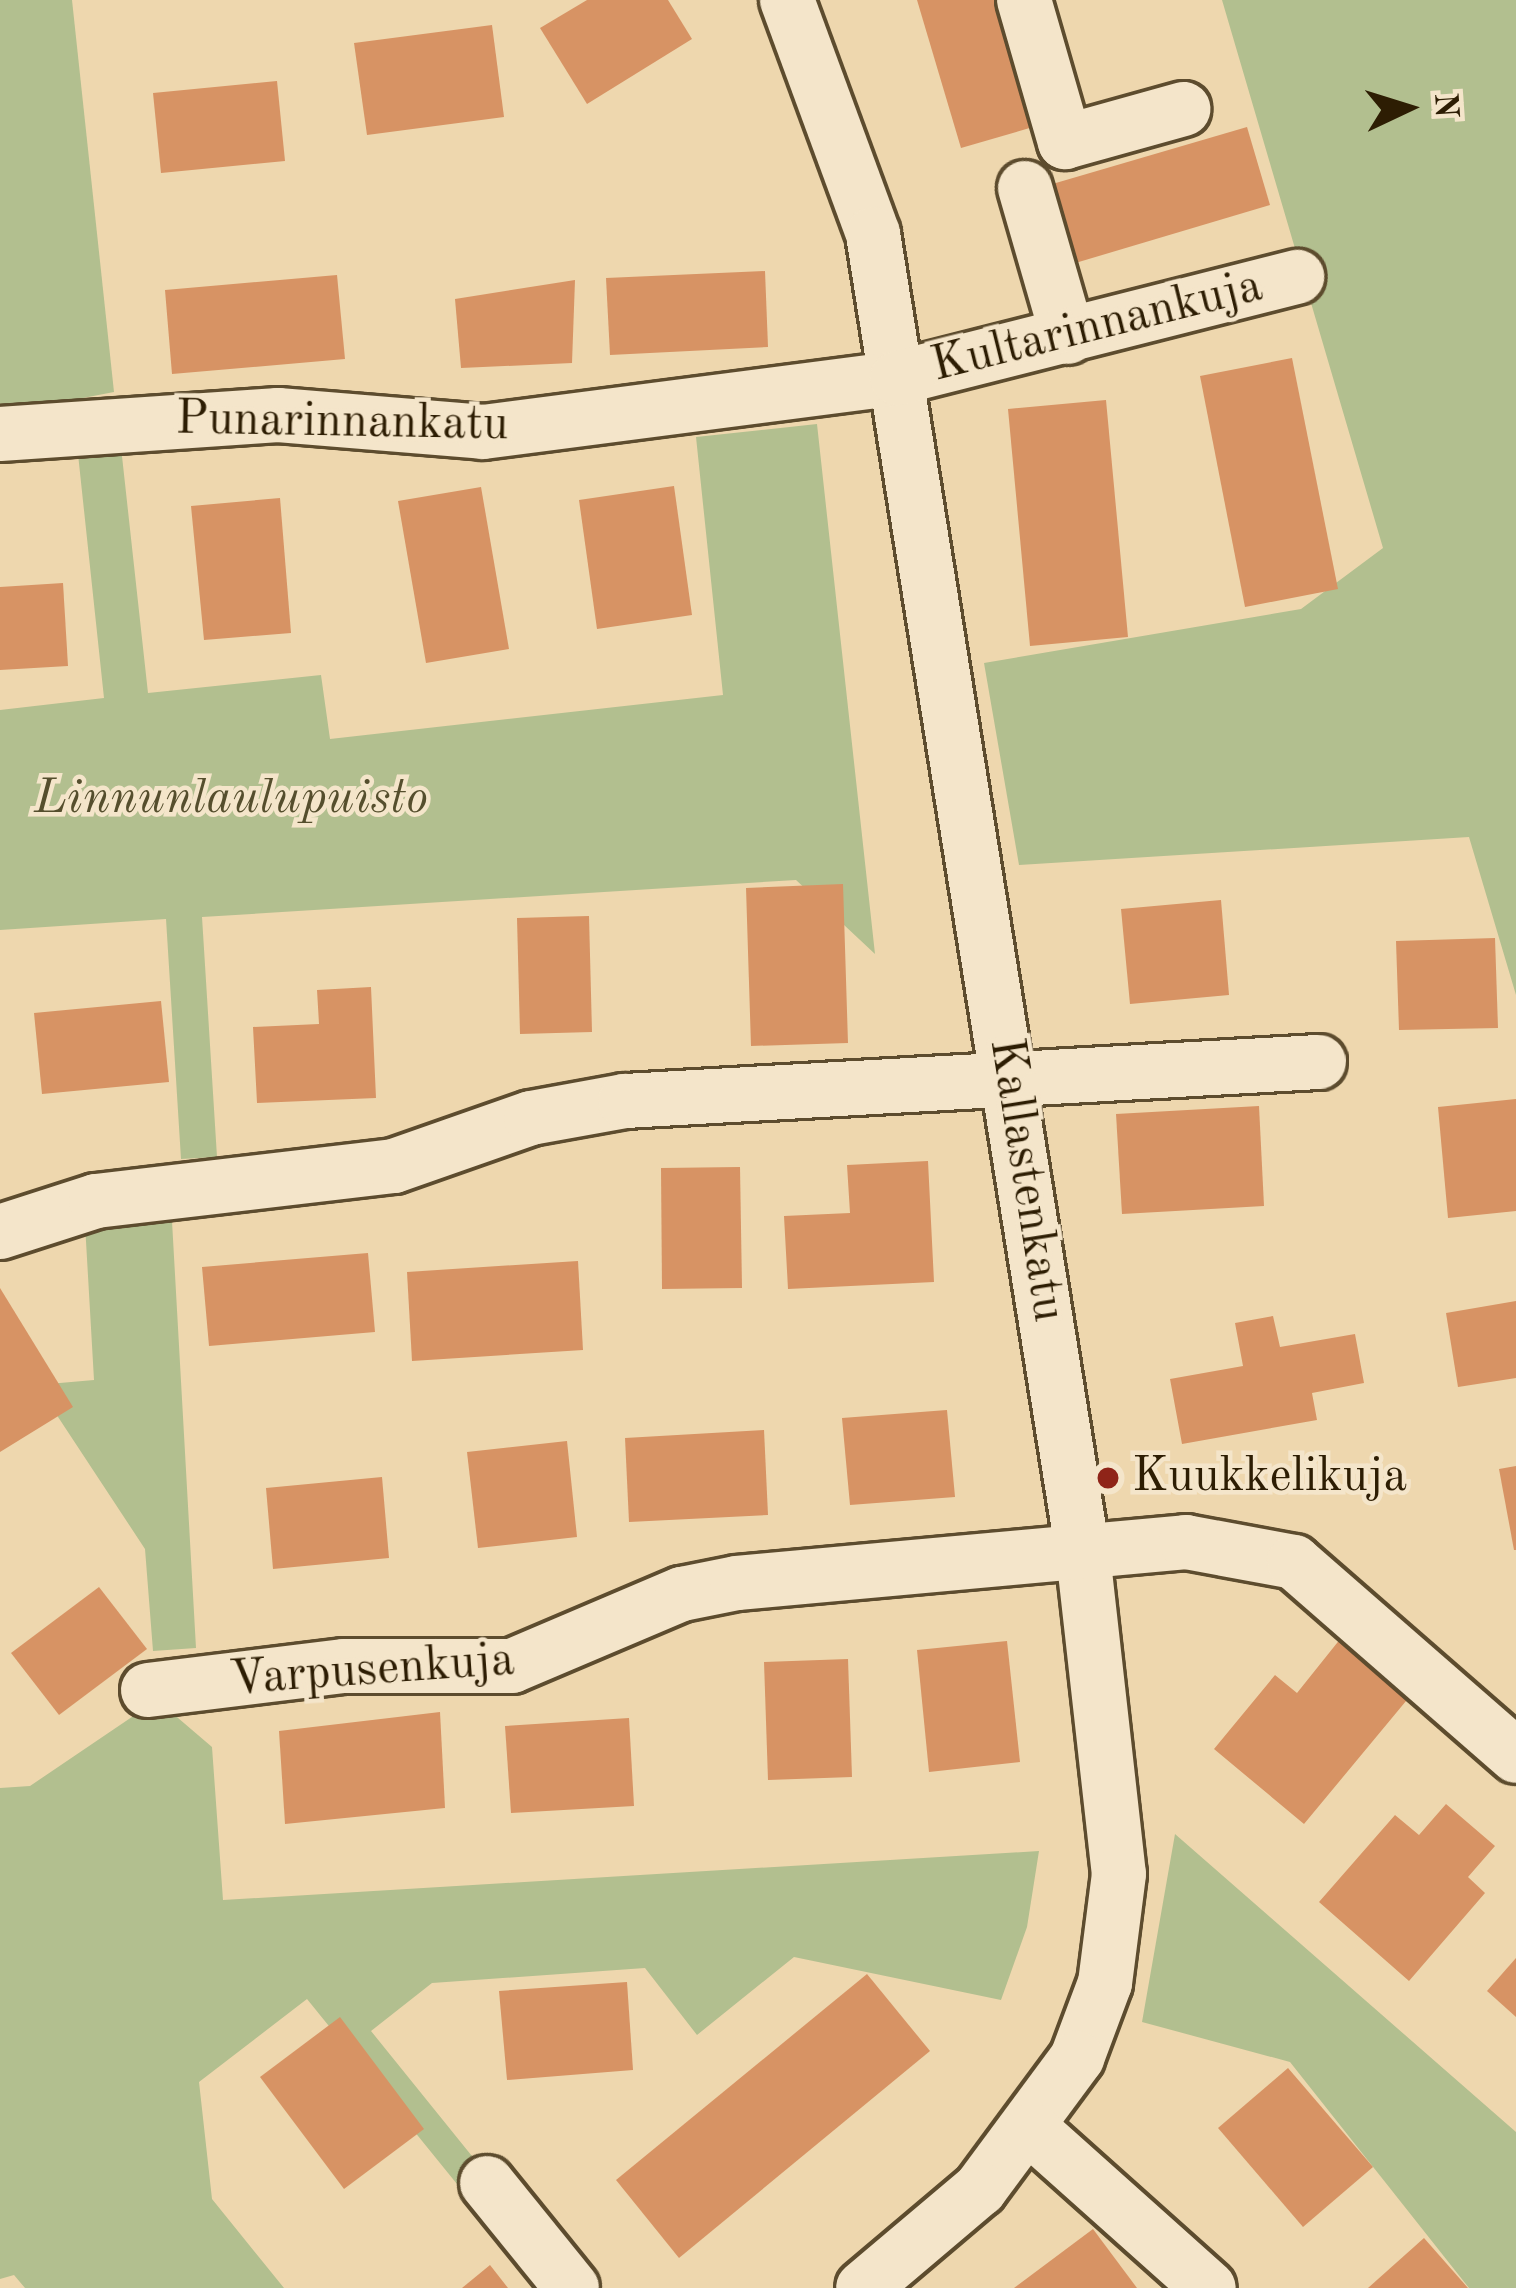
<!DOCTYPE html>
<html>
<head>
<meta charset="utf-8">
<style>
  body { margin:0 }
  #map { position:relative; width:1516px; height:2288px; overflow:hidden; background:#eed7ae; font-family:"Old Standard TT",serif }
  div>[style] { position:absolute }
  .green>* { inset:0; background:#b2bf8f }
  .building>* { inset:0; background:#d79364 }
  .roads { filter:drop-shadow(3px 0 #5d4c2e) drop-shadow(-3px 0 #5d4c2e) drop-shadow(0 3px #5d4c2e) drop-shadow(0 -3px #5d4c2e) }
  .minor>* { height:54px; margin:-27px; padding:0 27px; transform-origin:27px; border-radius:27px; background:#f4e5ca }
  .dots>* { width:33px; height:33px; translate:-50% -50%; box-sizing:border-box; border:6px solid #f4e5ca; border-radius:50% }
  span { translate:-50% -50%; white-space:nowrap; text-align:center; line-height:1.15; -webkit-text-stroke:9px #f4e5ca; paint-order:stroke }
  .street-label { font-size:48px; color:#2d1d03 }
  .park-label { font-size:48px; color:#554e2d; font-style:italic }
  .poi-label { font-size:48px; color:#2d1d03 }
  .left { translate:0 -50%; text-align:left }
  .north { position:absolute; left:1348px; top:48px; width:120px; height:120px; -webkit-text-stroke:9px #f4e5ca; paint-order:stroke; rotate:86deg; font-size:33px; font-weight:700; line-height:48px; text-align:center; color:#2d1d03 }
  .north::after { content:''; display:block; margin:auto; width:42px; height:54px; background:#2d1d03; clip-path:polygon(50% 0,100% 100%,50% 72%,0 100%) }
</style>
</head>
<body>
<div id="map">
  <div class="green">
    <i style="clip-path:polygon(0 0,72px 0,114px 392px,0 414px)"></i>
    <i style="clip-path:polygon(1222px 0,1516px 0,1516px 995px,1469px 837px,1019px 865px,984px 663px,1301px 609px,1383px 548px)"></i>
    <i style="clip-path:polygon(817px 424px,875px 954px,796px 880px,202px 917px,217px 1157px,181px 1159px,166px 919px,0 930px,0 710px,104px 698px,78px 454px,121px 447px,148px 693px,321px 675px,330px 739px,723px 695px,696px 437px)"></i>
    <i style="clip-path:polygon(172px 1221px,196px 1648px,153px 1651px,145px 1549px,37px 1385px,94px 1380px,85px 1224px)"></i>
    <i style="clip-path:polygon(157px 1700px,212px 1747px,223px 1900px,1039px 1851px,1027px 1927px,1001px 2000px,794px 1957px,697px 2035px,645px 1968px,432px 1983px,371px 2031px,484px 2171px,461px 2189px,307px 1999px,199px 2082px,212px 2199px,284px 2288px,25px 2288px,14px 2275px,0 2279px,0 1788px,30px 1786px)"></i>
    <i style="clip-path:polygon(1175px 1834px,1516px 2132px,1516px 2288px,1469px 2288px,1290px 2062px,1142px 2022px)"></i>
  </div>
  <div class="building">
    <i style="clip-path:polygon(587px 0,668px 0,692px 39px,587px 104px,540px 28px)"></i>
    <i style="clip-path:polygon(917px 0,995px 0,1033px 127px,961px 148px)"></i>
    <i style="clip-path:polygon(492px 25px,504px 117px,367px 135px,354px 43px)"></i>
    <i style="clip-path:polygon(277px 81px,285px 161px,161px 173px,153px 93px)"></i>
    <i style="clip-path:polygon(1247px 127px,1270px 205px,1072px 264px,1049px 185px)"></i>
    <i style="clip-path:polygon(765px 271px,768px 347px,610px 355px,606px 278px)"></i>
    <i style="clip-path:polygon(337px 275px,345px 359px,172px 374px,165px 290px)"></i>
    <i style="clip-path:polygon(575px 280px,572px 363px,461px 368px,455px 299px)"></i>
    <i style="clip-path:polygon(1292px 358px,1338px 589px,1245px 607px,1200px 376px)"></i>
    <i style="clip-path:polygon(1106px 400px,1128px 637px,1030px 646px,1008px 409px)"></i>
    <i style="clip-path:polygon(674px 486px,692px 615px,597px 629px,579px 500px)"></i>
    <i style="clip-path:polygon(481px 487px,509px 649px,426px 663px,398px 501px)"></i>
    <i style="clip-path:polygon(280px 498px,291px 633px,204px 640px,191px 506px)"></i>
    <i style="clip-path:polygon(63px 583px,68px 666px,0 670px,0 587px)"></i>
    <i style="clip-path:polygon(843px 884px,848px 1043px,751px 1046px,746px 888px)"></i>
    <i style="clip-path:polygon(1221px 900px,1229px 995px,1130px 1004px,1121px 909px)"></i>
    <i style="clip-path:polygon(589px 916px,592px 1032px,520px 1034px,517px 918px)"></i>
    <i style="clip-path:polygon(1495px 938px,1498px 1028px,1399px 1030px,1396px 941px)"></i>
    <i style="clip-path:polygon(371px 987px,376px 1098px,257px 1103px,253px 1027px,319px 1024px,317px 990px)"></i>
    <i style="clip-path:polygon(161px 1001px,169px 1082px,42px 1094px,34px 1013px)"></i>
    <i style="clip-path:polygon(1516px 1099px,1516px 1211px,1448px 1218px,1438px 1107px)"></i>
    <i style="clip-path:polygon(1259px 1106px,1264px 1206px,1122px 1214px,1116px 1114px)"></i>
    <i style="clip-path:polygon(928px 1161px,934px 1282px,788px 1289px,784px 1216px,850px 1213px,847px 1165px)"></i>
    <i style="clip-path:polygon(740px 1167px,742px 1288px,662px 1289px,661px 1168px)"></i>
    <i style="clip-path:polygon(368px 1253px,375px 1332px,209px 1346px,202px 1267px)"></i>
    <i style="clip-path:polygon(578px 1261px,583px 1350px,412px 1361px,407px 1272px)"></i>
    <i style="clip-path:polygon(0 1288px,73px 1407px,0 1452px)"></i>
    <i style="clip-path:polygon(1516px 1301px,1516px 1378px,1458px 1387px,1446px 1313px)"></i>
    <i style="clip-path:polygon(1273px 1316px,1280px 1347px,1355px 1334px,1364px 1383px,1312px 1393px,1317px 1420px,1182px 1444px,1170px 1379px,1243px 1366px,1235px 1323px)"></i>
    <i style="clip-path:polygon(947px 1410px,955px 1497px,850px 1505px,842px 1418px)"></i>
    <i style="clip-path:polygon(764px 1430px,768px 1515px,629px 1522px,625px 1438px)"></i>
    <i style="clip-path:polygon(567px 1441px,577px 1537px,478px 1548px,467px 1452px)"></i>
    <i style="clip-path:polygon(1516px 1466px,1516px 1550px,1514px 1550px,1499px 1469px)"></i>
    <i style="clip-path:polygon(382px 1477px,389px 1558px,273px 1569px,266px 1488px)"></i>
    <i style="clip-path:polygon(99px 1587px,147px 1649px,59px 1715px,11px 1653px)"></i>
    <i style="clip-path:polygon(1341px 1638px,1411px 1695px,1304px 1824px,1214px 1749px,1275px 1675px,1297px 1693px)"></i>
    <i style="clip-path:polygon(1007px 1641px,1020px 1762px,929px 1772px,917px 1650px)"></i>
    <i style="clip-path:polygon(848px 1659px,852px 1777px,768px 1780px,764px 1662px)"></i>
    <i style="clip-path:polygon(440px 1712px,445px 1808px,285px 1824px,279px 1731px)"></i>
    <i style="clip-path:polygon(629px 1718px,634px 1806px,511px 1813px,505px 1726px)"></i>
    <i style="clip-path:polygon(1446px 1804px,1495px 1846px,1468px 1877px,1485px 1893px,1409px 1981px,1319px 1902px,1395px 1815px,1419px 1835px)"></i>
    <i style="clip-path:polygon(1516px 1958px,1516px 2017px,1487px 1991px)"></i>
    <i style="clip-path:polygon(867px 1974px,930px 2051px,679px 2258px,616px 2180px)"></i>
    <i style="clip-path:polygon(627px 1982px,633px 2070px,507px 2080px,499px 1991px)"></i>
    <i style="clip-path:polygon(340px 2017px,424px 2129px,344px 2189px,260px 2077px)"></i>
    <i style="clip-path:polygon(1288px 2068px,1373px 2167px,1303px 2227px,1218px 2128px)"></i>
    <i style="clip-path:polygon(1093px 2229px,1137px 2288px,1014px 2288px)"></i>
    <i style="clip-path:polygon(1424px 2238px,1468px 2288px,1368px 2288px)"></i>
    <i style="clip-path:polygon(490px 2265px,508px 2288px,462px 2288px)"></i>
  </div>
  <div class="roads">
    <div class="minor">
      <i style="left:787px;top:0;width:249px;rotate:69.8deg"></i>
      <i style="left:873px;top:234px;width:1337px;rotate:80.96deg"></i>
      <i style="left:1083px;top:1554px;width:322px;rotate:83.6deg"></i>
      <i style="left:1119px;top:1874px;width:110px;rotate:97.3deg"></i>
      <i style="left:1105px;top:1983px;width:80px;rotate:110.5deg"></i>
      <i style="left:1077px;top:2058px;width:163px;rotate:126.5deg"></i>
      <i style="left:980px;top:2189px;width:153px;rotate:139.8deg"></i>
      <i style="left:1024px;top:0;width:148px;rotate:73.9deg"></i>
      <i style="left:1065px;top:142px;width:123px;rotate:-15.6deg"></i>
      <i style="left:1025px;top:188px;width:155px;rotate:73.9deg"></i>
      <i style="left:0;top:434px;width:279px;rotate:-3.9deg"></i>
      <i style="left:278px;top:415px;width:206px;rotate:4.7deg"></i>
      <i style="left:483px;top:432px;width:418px;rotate:-7.4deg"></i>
      <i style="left:897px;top:378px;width:413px;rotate:-14.2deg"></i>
      <i style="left:0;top:1232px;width:101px;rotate:-17.9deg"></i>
      <i style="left:96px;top:1201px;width:300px;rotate:-6.7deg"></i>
      <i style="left:394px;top:1166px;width:145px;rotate:-19.3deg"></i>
      <i style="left:531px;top:1118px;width:96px;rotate:-10.3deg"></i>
      <i style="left:625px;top:1101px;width:695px;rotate:-3.22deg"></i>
      <i style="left:148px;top:1690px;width:197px;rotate:-7deg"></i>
      <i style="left:344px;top:1666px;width:168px"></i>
      <i style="left:512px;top:1666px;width:185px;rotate:-23deg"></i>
      <i style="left:682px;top:1594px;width:56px;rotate:-11.3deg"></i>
      <i style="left:737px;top:1583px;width:451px;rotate:-5.2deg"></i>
      <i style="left:1186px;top:1542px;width:110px;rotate:10.5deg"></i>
      <i style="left:1294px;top:1562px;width:295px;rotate:41.1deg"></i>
      <i style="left:1032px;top:2130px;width:237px;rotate:41.8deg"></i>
      <i style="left:487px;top:2183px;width:135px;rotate:51deg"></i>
    </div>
  </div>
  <div class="dots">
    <i style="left:1108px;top:1478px;background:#8f2418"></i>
  </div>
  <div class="street-label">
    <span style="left:1097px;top:327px;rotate:-14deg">Kultarinnankuja</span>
    <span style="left:342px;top:423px;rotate:1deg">Punarinnankatu</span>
    <span style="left:1026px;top:1180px;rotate:81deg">Kallastenkatu</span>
    <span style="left:372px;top:1671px;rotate:-4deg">Varpusenkuja</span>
  </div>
  <div class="park-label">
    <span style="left:231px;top:800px">Linnunlaulupuisto</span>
  </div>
  <div class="poi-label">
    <span class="left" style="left:1132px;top:1478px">Kuukkelikuja</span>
  </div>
  <div class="north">N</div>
</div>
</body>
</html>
